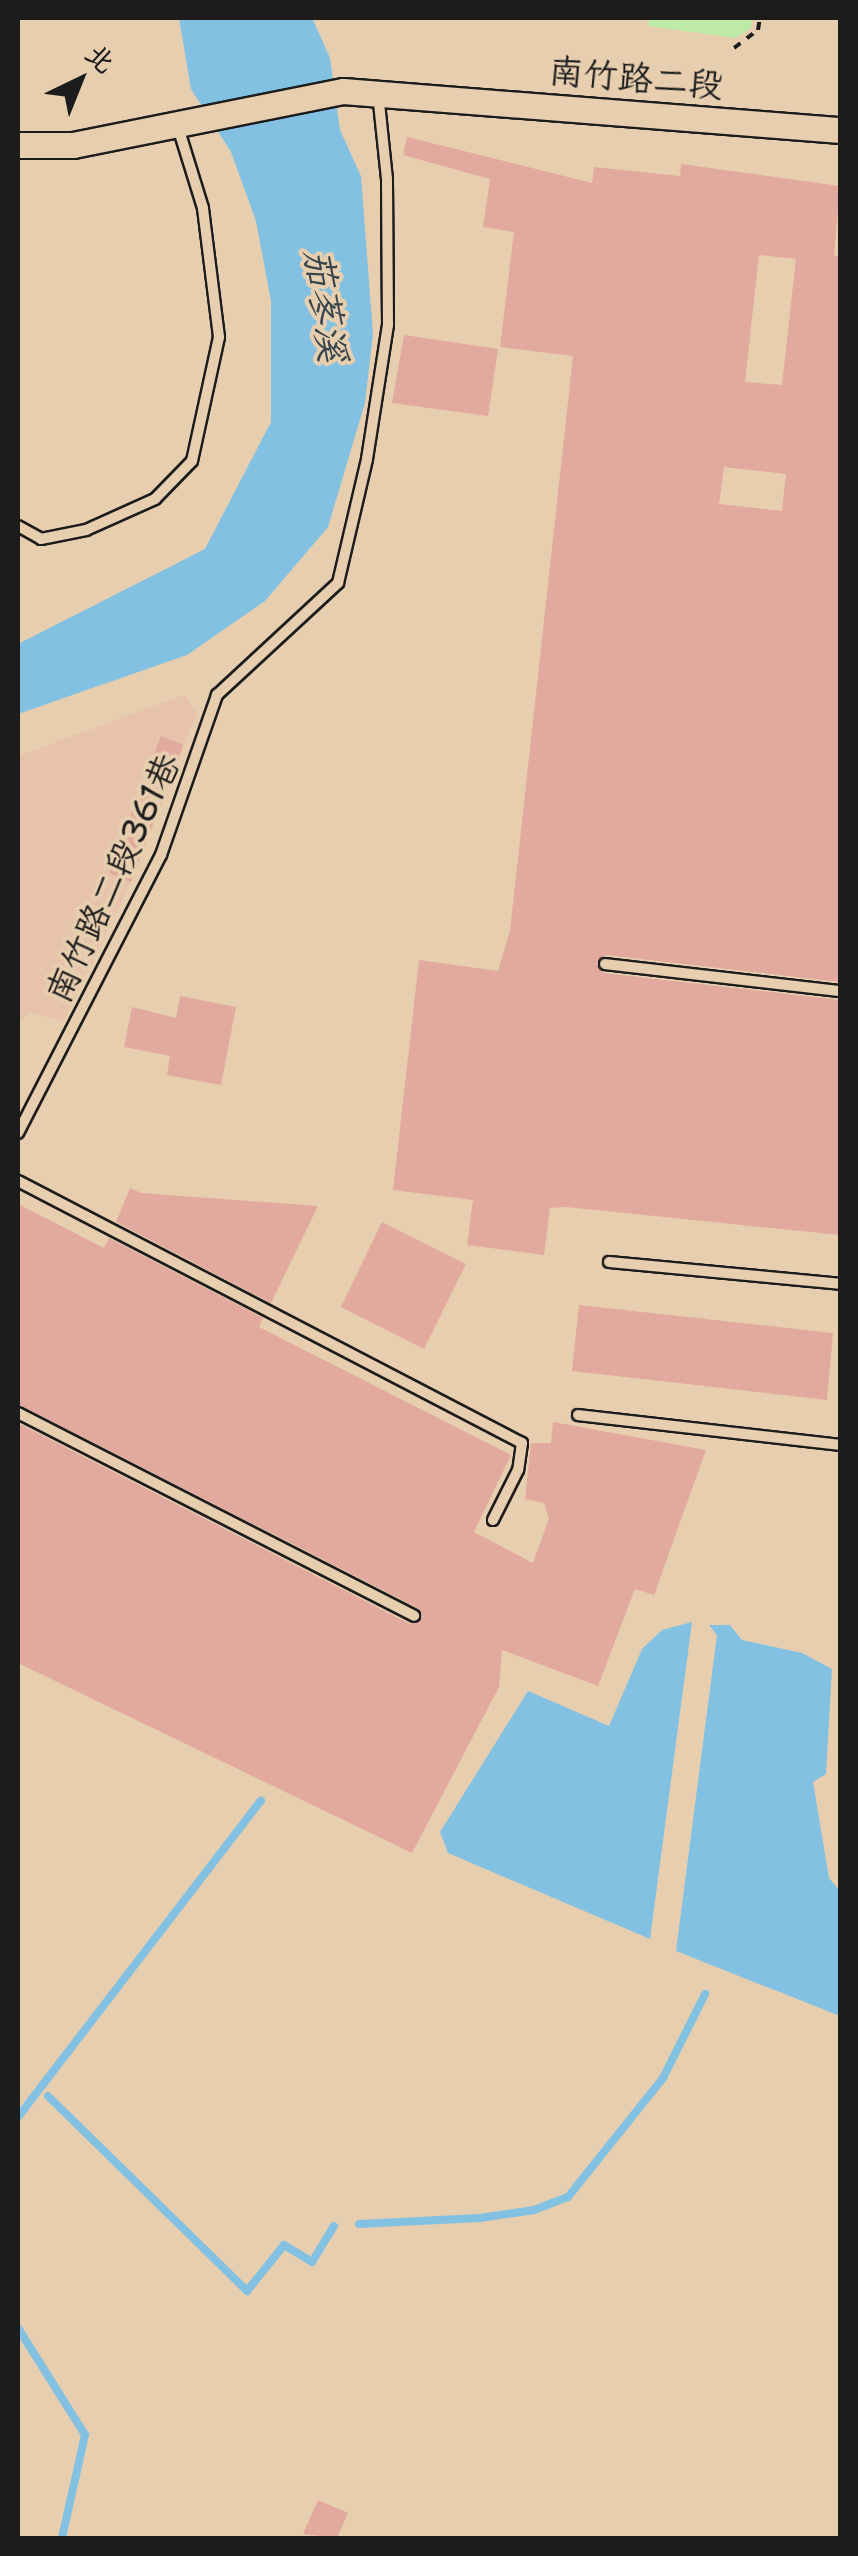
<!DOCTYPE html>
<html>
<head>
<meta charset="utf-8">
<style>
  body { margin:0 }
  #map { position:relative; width:858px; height:2556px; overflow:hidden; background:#e7ceaf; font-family:"Shantell Sans","LXGW WenKai TC",sans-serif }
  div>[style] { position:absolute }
  .built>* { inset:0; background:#e6c3aa }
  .green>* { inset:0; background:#beeaa7 }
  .water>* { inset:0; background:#83c1e3 }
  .stream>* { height:8px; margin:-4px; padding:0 4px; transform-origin:4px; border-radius:4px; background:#83c1e3 }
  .building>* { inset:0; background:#e2a99e }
  .path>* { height:4px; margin-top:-2px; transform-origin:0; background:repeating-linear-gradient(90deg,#1c1c1c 0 8px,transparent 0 16px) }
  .roads { filter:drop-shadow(2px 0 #1c1c1c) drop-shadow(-2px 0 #1c1c1c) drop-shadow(0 2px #1c1c1c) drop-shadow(0 -2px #1c1c1c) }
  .service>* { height:10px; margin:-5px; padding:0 5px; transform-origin:5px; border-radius:5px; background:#e7ceaf }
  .tertiary>* { height:25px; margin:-12.5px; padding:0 12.5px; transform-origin:12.5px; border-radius:12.5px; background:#e7ceaf }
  span { translate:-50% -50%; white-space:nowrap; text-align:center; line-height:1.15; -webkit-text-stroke:8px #e7ceaf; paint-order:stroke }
  .street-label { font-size:35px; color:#1c1c1c }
  .water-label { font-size:38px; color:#36454e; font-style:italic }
  .frame { position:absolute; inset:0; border:20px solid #1c1c1c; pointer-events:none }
  .north { position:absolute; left:30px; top:30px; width:100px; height:100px; -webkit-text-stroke:8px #e7ceaf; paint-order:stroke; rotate:43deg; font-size:28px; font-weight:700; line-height:40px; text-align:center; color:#1c1c1c }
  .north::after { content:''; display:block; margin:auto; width:35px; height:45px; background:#1c1c1c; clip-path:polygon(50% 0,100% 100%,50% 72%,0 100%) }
</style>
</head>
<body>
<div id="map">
  <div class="built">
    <i style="clip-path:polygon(184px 695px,197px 712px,131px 882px,63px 1022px,29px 1012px,18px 1025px,18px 756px)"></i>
  </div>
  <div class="green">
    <i style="clip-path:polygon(649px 18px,752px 18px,751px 28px,735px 38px,648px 26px)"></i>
  </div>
  <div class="water">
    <i style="clip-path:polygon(179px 18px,313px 20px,330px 58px,340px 130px,361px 176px,373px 334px,365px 403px,328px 527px,265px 601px,187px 655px,18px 714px,18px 644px,205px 549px,271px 422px,271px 301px,256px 221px,231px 152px,191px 89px)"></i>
    <i style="clip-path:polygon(692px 1622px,650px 1939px,448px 1853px,440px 1832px,528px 1691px,609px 1726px,642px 1649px,662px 1630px)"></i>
    <i style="clip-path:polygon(709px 1625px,730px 1625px,742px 1640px,802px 1653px,832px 1669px,826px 1774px,813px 1782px,829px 1878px,840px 1891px,840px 2016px,676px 1951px,717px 1635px)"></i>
  </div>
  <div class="stream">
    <i style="left:48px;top:2096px;width:279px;rotate:44.4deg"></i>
    <i style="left:247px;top:2291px;width:59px;rotate:-51.2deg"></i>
    <i style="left:284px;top:2245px;width:33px;rotate:31deg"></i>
    <i style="left:312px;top:2262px;width:42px;rotate:-58.6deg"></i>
    <i style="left:18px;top:2117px;width:399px;rotate:-52.5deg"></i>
    <i style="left:359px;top:2224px;width:121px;rotate:-2.8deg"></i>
    <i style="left:480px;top:2218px;width:55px;rotate:-8.4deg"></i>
    <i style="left:534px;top:2210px;width:36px;rotate:-21deg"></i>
    <i style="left:568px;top:2197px;width:152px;rotate:-51.4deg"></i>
    <i style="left:663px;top:2078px;width:94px;rotate:-63.4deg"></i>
    <i style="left:18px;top:2328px;width:126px;rotate:57.9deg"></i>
    <i style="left:85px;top:2435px;width:106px;rotate:102.6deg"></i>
  </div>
  <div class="building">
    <i style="clip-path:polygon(evenodd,407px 137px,592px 183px,594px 167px,680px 176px,681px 164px,840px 186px,834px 256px,840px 256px,840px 982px,606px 955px,596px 964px,604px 973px,840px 1000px,840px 1235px,566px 1207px,550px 1208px,544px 1255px,467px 1245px,473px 1200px,393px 1190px,419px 960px,498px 971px,510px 931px,573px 356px,500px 347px,514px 232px,483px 227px,490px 179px,403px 155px,407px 137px,759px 255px,796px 259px,782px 385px,745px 382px,759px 255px,407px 137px,724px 467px,786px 474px,782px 511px,719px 504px,724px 467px)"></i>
    <i style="clip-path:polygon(404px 335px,498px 349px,488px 416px,392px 403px)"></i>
    <i style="clip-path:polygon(161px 736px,183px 745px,131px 882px,109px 873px)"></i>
    <i style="clip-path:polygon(180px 996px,236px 1007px,221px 1085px,167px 1075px,170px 1056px,124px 1047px,132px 1007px,176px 1018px)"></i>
    <i style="clip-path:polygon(130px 1188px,141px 1193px,318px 1206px,271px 1303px,116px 1222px)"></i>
    <i style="clip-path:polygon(18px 1204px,104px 1248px,109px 1238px,263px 1318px,259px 1327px,511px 1455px,474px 1532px,533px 1563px,549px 1519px,544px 1503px,525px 1499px,531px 1443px,551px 1443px,553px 1422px,706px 1450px,654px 1595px,635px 1589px,598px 1686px,502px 1650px,499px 1687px,412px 1853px,18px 1663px,18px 1423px,410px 1624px,423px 1617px,418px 1608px,18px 1404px)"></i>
    <i style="clip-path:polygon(382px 1222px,466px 1264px,424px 1349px,341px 1307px)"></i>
    <i style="clip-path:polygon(579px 1305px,833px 1333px,827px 1400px,572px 1371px)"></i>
    <i style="clip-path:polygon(318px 2500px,348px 2513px,337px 2538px,303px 2534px)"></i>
  </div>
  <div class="path">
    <i style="left:734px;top:48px;width:30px;rotate:-37deg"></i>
    <i style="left:758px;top:30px;width:12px;rotate:-81deg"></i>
  </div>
  <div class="roads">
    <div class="service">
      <i style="left:18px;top:526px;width:26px;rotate:29deg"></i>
      <i style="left:41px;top:539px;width:46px;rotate:-11.3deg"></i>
      <i style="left:86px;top:530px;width:76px;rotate:-24.2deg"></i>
      <i style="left:155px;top:499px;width:53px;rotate:-45.8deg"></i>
      <i style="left:192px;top:461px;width:127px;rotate:-77.7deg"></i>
      <i style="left:219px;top:337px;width:130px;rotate:-97.1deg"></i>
      <i style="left:203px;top:208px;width:85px;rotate:-107.2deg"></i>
      <i style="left:605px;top:964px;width:237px;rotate:6.6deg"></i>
      <i style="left:18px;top:1133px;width:313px;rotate:-62.8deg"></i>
      <i style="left:161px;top:855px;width:170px;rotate:-70.7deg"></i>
      <i style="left:217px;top:695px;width:165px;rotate:-42.8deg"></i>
      <i style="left:338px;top:583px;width:127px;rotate:-76.8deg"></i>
      <i style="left:367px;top:459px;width:136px;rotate:-81.1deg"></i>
      <i style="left:388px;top:325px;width:146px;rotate:-90.4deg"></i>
      <i style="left:387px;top:179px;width:86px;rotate:-96deg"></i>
      <i style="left:18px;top:1181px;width:568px;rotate:27.47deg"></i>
      <i style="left:522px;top:1443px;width:27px;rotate:98deg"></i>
      <i style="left:518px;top:1470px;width:56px;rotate:116.6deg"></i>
      <i style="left:609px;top:1262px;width:232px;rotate:5.4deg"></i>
      <i style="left:18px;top:1413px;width:445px;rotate:27.1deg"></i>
      <i style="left:578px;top:1415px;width:264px;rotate:6.5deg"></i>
    </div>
    <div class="tertiary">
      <i style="left:18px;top:145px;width:55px"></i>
      <i style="left:73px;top:145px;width:275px;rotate:-11.3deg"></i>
      <i style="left:343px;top:91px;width:499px;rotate:4.5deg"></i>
    </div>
  </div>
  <div class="street-label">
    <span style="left:636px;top:78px;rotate:5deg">南竹路二段</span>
    <span style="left:113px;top:878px;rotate:-65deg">南竹路二段361巷</span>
  </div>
  <div class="water-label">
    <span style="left:326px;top:305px;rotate:82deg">茄苳溪</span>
  </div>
  <div class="frame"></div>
  <div class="north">北</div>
</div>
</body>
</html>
